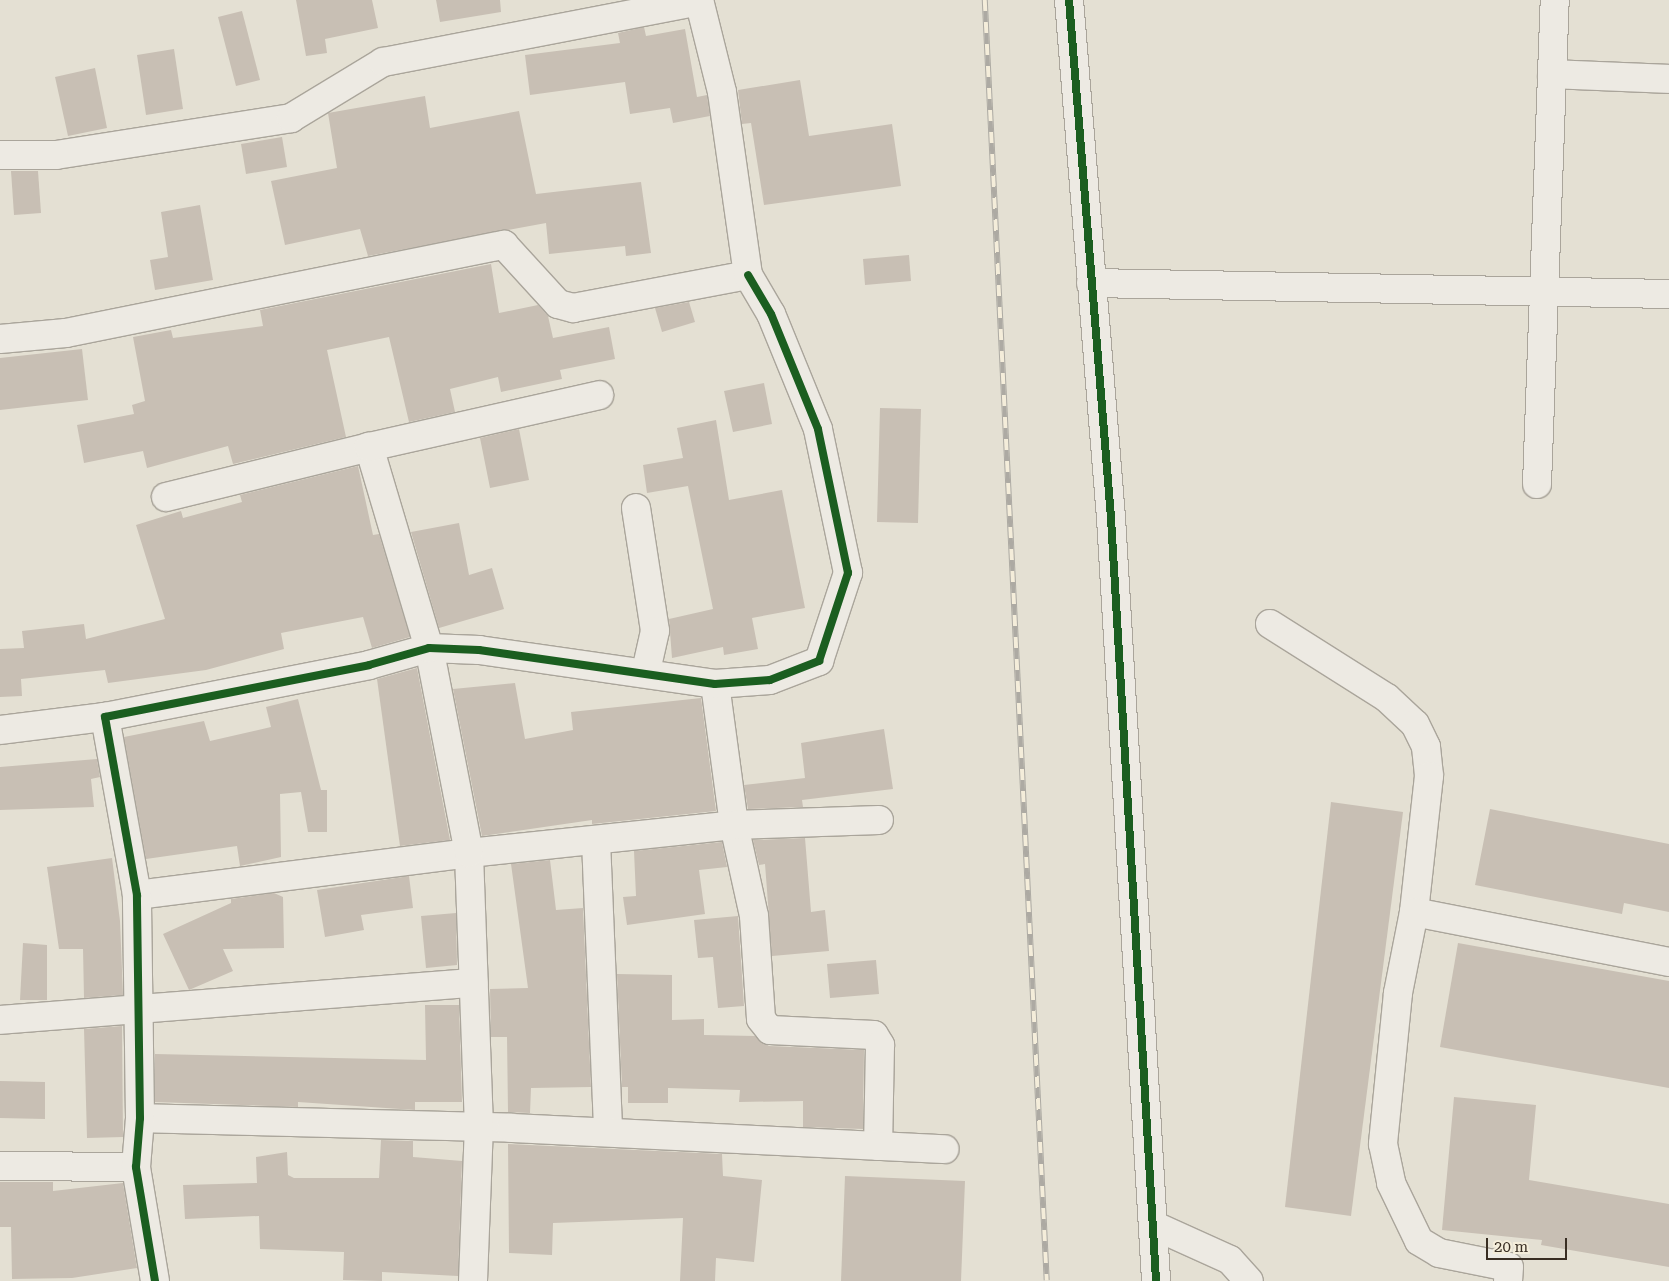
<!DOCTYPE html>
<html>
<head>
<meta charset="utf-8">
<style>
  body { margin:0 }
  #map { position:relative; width:1669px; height:1281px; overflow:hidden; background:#e4e0d3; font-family:"Roboto Serif",serif }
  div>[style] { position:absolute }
  .building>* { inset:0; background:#c8bfb4 }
  .roads { filter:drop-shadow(1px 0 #aaa59b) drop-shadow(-1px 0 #aaa59b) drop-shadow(0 1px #aaa59b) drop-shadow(0 -1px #aaa59b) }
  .minor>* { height:28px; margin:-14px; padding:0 14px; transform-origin:14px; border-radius:14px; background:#edeae3 }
  .rail>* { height:5.5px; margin-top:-2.75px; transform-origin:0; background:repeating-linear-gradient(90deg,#f4edda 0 11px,#adaaa3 0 22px); box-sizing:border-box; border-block:1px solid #adaaa3 }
  .cycleway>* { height:8px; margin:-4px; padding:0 4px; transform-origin:4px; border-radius:4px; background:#1b5e20 }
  span { translate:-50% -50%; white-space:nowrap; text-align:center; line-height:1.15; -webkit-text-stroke:4.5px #f4edda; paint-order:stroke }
  .scale { position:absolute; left:1486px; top:1238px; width:81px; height:22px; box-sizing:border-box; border:2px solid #392e23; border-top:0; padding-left:6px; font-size:15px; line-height:18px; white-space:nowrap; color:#392e23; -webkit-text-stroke:4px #f4edda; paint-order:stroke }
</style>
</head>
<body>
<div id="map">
  <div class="building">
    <i style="clip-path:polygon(296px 0,372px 0,378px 28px,325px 39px,327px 53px,306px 56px)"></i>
    <i style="clip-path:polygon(436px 0,500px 0,501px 12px,440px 22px)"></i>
    <i style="clip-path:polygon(242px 11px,260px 80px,236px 86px,218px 17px)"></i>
    <i style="clip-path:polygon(644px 27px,646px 36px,685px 29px,697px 97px,707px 95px,710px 116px,673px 123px,670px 108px,630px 114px,625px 82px,530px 95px,525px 55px,620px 43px,618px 33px)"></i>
    <i style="clip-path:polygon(174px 49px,183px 109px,146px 115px,137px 55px)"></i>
    <i style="clip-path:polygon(95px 68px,107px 128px,68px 136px,55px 77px)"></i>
    <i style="clip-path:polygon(800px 80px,809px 136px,892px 124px,901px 186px,764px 205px,751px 123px,742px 124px,738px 90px)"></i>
    <i style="clip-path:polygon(425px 96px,430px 128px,519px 111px,536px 194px,641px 182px,651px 253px,626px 256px,625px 246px,549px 254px,546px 223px,368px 256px,360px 229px,285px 245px,271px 181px,337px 168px,328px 113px)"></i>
    <i style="clip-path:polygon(282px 137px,287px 167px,246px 174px,241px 144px)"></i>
    <i style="clip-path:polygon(11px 171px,38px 171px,41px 213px,14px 215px)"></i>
    <i style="clip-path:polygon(200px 205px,213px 280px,155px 290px,150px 260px,168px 257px,161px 212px)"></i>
    <i style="clip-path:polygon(909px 255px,911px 281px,865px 285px,863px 259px)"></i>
    <i style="clip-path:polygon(491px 264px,499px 313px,538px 305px,548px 316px,553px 338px,609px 327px,615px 359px,560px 370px,562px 379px,501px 392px,498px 377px,450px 389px,455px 412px,409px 422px,389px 337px,327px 350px,346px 437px,233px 464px,228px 446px,147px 468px,143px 451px,84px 463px,77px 425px,134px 414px,132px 405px,145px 401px,133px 337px,171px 330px,173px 338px,263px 326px,260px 310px)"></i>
    <i style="clip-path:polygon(689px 302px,695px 322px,662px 332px,655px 308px)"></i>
    <i style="clip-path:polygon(82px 349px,88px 400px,0 410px,0 358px)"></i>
    <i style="clip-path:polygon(764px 383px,772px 424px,733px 432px,724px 391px)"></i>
    <i style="clip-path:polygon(880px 408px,921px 409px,918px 523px,877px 522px)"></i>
    <i style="clip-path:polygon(716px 420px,729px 500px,782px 490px,805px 608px,752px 618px,758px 649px,724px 655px,723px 647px,672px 658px,669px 619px,713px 609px,688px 486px,647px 493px,643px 465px,683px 458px,677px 428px)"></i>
    <i style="clip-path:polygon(519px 429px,529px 480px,490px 488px,480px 438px)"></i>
    <i style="clip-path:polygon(358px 466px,373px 535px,379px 534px,410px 637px,372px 648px,363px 617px,281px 633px,284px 649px,206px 670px,108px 683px,105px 670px,21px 679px,22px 696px,0 697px,0 649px,24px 648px,22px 631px,84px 624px,86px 639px,165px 619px,136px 525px,181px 511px,183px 518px,242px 502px,240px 495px)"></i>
    <i style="clip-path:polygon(459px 523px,469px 575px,492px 568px,504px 609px,439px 628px,411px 532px)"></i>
    <i style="clip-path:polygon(417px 668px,450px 840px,400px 846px,377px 679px)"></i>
    <i style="clip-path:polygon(515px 683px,525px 739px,573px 730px,571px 712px,701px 698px,716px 811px,592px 824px,592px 820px,482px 836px,453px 689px)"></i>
    <i style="clip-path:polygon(298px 699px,321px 790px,327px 790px,327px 832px,308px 832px,301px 792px,280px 794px,281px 857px,240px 866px,237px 846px,146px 859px,124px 737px,204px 721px,210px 741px,271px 727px,266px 707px)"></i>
    <i style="clip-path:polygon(884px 729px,893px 789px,802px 800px,803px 807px,748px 809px,744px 785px,805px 778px,801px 743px)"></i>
    <i style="clip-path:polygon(97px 759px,100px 777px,91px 779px,94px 807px,0 810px,0 767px)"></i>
    <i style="clip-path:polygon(1331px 802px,1403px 812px,1351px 1216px,1285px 1207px)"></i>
    <i style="clip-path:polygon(1490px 809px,1669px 844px,1669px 912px,1624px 903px,1622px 914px,1475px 885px)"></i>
    <i style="clip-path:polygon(805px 838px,811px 912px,825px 910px,829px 951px,772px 956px,765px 864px,759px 865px,753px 840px)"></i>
    <i style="clip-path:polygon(722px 842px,727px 867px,699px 870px,705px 914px,627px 925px,623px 897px,636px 896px,634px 851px)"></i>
    <i style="clip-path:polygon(112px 858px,120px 921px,123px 995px,84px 998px,83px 949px,59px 949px,47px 867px)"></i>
    <i style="clip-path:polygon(550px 860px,556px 910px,583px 908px,591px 1087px,531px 1088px,530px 1113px,508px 1112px,507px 1037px,491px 1037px,490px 989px,528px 988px,511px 864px)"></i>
    <i style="clip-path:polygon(409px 876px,413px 908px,361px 915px,364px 930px,325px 937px,317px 890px)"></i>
    <i style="clip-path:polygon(274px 893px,283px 897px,284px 948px,223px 949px,233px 971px,189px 990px,163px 934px,231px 903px,231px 899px)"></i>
    <i style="clip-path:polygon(456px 913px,457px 965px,426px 968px,421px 916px)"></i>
    <i style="clip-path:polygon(738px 916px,744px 1006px,718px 1008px,713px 957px,698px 958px,694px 920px)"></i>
    <i style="clip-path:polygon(23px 943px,47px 945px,47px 1000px,20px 1000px)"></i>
    <i style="clip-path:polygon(1458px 943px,1669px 981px,1669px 1088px,1440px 1047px)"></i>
    <i style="clip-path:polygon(876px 960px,879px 994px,830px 998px,827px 964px)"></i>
    <i style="clip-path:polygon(617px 974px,672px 975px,672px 1020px,704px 1019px,704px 1035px,755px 1036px,769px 1046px,864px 1050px,863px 1129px,803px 1127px,803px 1101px,739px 1102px,740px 1090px,668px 1088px,668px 1103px,628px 1103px,628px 1087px,622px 1087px)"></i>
    <i style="clip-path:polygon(425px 1005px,459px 1005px,462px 1102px,415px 1102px,415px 1110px,298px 1102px,298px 1107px,155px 1102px,155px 1054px,426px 1060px)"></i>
    <i style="clip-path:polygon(122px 1026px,123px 1137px,87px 1138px,84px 1029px)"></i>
    <i style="clip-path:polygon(0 1081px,45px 1082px,45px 1119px,0 1118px)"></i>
    <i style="clip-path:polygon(1454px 1097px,1536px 1105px,1529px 1180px,1669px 1204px,1669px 1267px,1541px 1245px,1542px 1240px,1442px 1230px)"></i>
    <i style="clip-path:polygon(381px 1140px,413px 1141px,413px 1157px,462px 1161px,458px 1276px,382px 1272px,382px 1281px,343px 1280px,344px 1252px,260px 1249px,259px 1216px,185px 1219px,183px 1185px,257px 1183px,256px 1157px,287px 1152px,288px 1175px,294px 1178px,379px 1178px)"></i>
    <i style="clip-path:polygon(508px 1144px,722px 1154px,723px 1176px,762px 1180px,754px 1262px,716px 1258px,715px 1281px,680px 1281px,683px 1218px,553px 1223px,552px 1255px,509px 1253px)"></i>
    <i style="clip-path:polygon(845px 1176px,965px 1181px,961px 1281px,841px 1281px)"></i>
    <i style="clip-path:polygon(0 1182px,53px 1182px,53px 1191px,123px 1183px,137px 1268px,72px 1278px,12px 1279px,11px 1227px,0 1227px)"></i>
  </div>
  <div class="roads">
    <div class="minor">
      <i style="left:1069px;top:0;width:520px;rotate:85.36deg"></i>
      <i style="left:1111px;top:518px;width:764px;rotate:86.62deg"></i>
      <i style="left:1552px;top:74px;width:117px;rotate:2.4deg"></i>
      <i style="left:0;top:155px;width:56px"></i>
      <i style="left:56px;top:155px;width:238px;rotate:-8.9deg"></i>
      <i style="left:291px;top:118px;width:108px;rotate:-31.3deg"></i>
      <i style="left:383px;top:62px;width:322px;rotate:-10.9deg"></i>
      <i style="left:1091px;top:283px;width:578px;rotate:1.09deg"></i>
      <i style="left:0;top:339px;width:66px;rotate:-5.2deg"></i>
      <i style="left:66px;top:333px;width:447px;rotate:-11.4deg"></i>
      <i style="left:504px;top:245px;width:80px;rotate:47.5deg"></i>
      <i style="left:558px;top:304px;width:16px;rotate:15deg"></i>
      <i style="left:573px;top:308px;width:178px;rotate:-10.7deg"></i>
      <i style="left:748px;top:275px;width:185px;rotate:-98.1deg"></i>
      <i style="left:722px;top:92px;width:95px;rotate:-104deg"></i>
      <i style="left:1537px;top:484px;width:484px;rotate:-87.9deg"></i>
      <i style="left:166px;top:497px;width:209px;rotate:-13.8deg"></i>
      <i style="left:636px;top:508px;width:124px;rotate:81.2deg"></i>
      <i style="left:655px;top:631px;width:41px;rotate:102.7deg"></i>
      <i style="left:1270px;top:624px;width:138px;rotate:32.3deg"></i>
      <i style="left:1387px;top:698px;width:38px;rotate:43deg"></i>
      <i style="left:1415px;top:724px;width:25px;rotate:64deg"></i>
      <i style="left:1426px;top:747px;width:29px;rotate:84deg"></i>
      <i style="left:1429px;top:776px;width:137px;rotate:96.3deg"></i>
      <i style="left:1414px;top:912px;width:260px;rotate:11.1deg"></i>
      <i style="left:715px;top:684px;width:142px;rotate:82.3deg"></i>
      <i style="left:734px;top:825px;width:93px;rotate:77.6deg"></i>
      <i style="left:754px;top:916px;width:103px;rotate:86.1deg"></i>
      <i style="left:761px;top:1019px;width:14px;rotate:51deg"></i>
      <i style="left:770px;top:1030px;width:104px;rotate:2.8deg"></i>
      <i style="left:874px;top:1035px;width:12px;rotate:59deg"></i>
      <i style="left:880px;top:1045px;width:101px;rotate:91.1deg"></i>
      <i style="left:0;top:730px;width:106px;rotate:-7.1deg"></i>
      <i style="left:596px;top:841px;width:291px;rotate:87.6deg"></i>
      <i style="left:137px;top:895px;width:335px;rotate:-7.2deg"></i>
      <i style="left:469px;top:853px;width:266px;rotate:-6deg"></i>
      <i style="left:734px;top:825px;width:145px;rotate:-2deg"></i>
      <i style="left:1414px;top:912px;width:83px;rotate:101.2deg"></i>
      <i style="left:1398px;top:993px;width:152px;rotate:95.7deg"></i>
      <i style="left:1383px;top:1144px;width:40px;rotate:78deg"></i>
      <i style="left:1391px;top:1183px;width:64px;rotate:64.2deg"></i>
      <i style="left:1419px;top:1241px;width:23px;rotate:31deg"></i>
      <i style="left:1439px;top:1253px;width:71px;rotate:11.3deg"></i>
      <i style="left:1509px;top:1267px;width:14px;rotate:94deg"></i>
      <i style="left:0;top:1020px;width:475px;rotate:-4.5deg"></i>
      <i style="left:140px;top:1118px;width:371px;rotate:1.5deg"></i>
      <i style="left:511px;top:1128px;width:434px;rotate:2.8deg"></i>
      <i style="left:0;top:1166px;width:136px;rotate:0.4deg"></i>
      <i style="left:1155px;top:1226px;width:82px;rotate:24.4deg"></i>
      <i style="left:1230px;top:1260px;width:28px;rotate:48deg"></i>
      <i style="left:155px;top:1281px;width:116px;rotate:-99.5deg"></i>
      <i style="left:136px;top:1167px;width:49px;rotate:-85.3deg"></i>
      <i style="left:140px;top:1118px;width:223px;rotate:-90.8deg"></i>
      <i style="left:137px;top:895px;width:181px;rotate:-100.2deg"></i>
      <i style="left:105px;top:717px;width:269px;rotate:-11.1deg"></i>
      <i style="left:369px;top:665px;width:62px;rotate:-15.8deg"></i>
      <i style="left:429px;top:648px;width:50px;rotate:2.3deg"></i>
      <i style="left:479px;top:650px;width:238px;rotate:8.2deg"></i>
      <i style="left:715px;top:684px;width:55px;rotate:-4.2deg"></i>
      <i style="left:770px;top:680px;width:53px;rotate:-21.2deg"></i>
      <i style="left:819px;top:661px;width:93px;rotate:-71.8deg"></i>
      <i style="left:848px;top:573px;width:147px;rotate:-101.8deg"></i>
      <i style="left:818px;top:429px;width:124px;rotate:-112.2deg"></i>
      <i style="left:771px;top:314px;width:45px;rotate:-120.5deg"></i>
      <i style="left:473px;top:1281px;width:154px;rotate:-87.8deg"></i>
      <i style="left:479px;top:1127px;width:274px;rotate:-92.1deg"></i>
      <i style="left:469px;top:853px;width:209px;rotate:-101deg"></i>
      <i style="left:429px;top:648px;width:210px;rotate:-106.6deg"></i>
      <i style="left:369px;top:447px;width:236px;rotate:-12.7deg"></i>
    </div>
  </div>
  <div class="rail">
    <i style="left:985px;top:0;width:1282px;rotate:87.23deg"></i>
  </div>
  <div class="cycleway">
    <i style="left:1069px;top:0;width:520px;rotate:85.36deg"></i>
    <i style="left:1111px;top:518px;width:764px;rotate:86.62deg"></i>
    <i style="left:155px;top:1281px;width:116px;rotate:-99.5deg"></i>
    <i style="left:136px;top:1167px;width:49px;rotate:-85.3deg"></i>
    <i style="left:140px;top:1118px;width:223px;rotate:-90.8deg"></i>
    <i style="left:137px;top:895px;width:181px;rotate:-100.2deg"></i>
    <i style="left:105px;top:717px;width:269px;rotate:-11.1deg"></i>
    <i style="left:369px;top:665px;width:62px;rotate:-15.8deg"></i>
    <i style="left:429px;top:648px;width:50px;rotate:2.3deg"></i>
    <i style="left:479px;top:650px;width:238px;rotate:8.2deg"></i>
    <i style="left:715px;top:684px;width:55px;rotate:-4.2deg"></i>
    <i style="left:770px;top:680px;width:53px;rotate:-21.2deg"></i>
    <i style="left:819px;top:661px;width:93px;rotate:-71.8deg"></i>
    <i style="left:848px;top:573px;width:147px;rotate:-101.8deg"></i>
    <i style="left:818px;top:429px;width:124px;rotate:-112.2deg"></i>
    <i style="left:771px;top:314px;width:45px;rotate:-120.5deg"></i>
  </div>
  <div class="scale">20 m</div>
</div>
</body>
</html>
